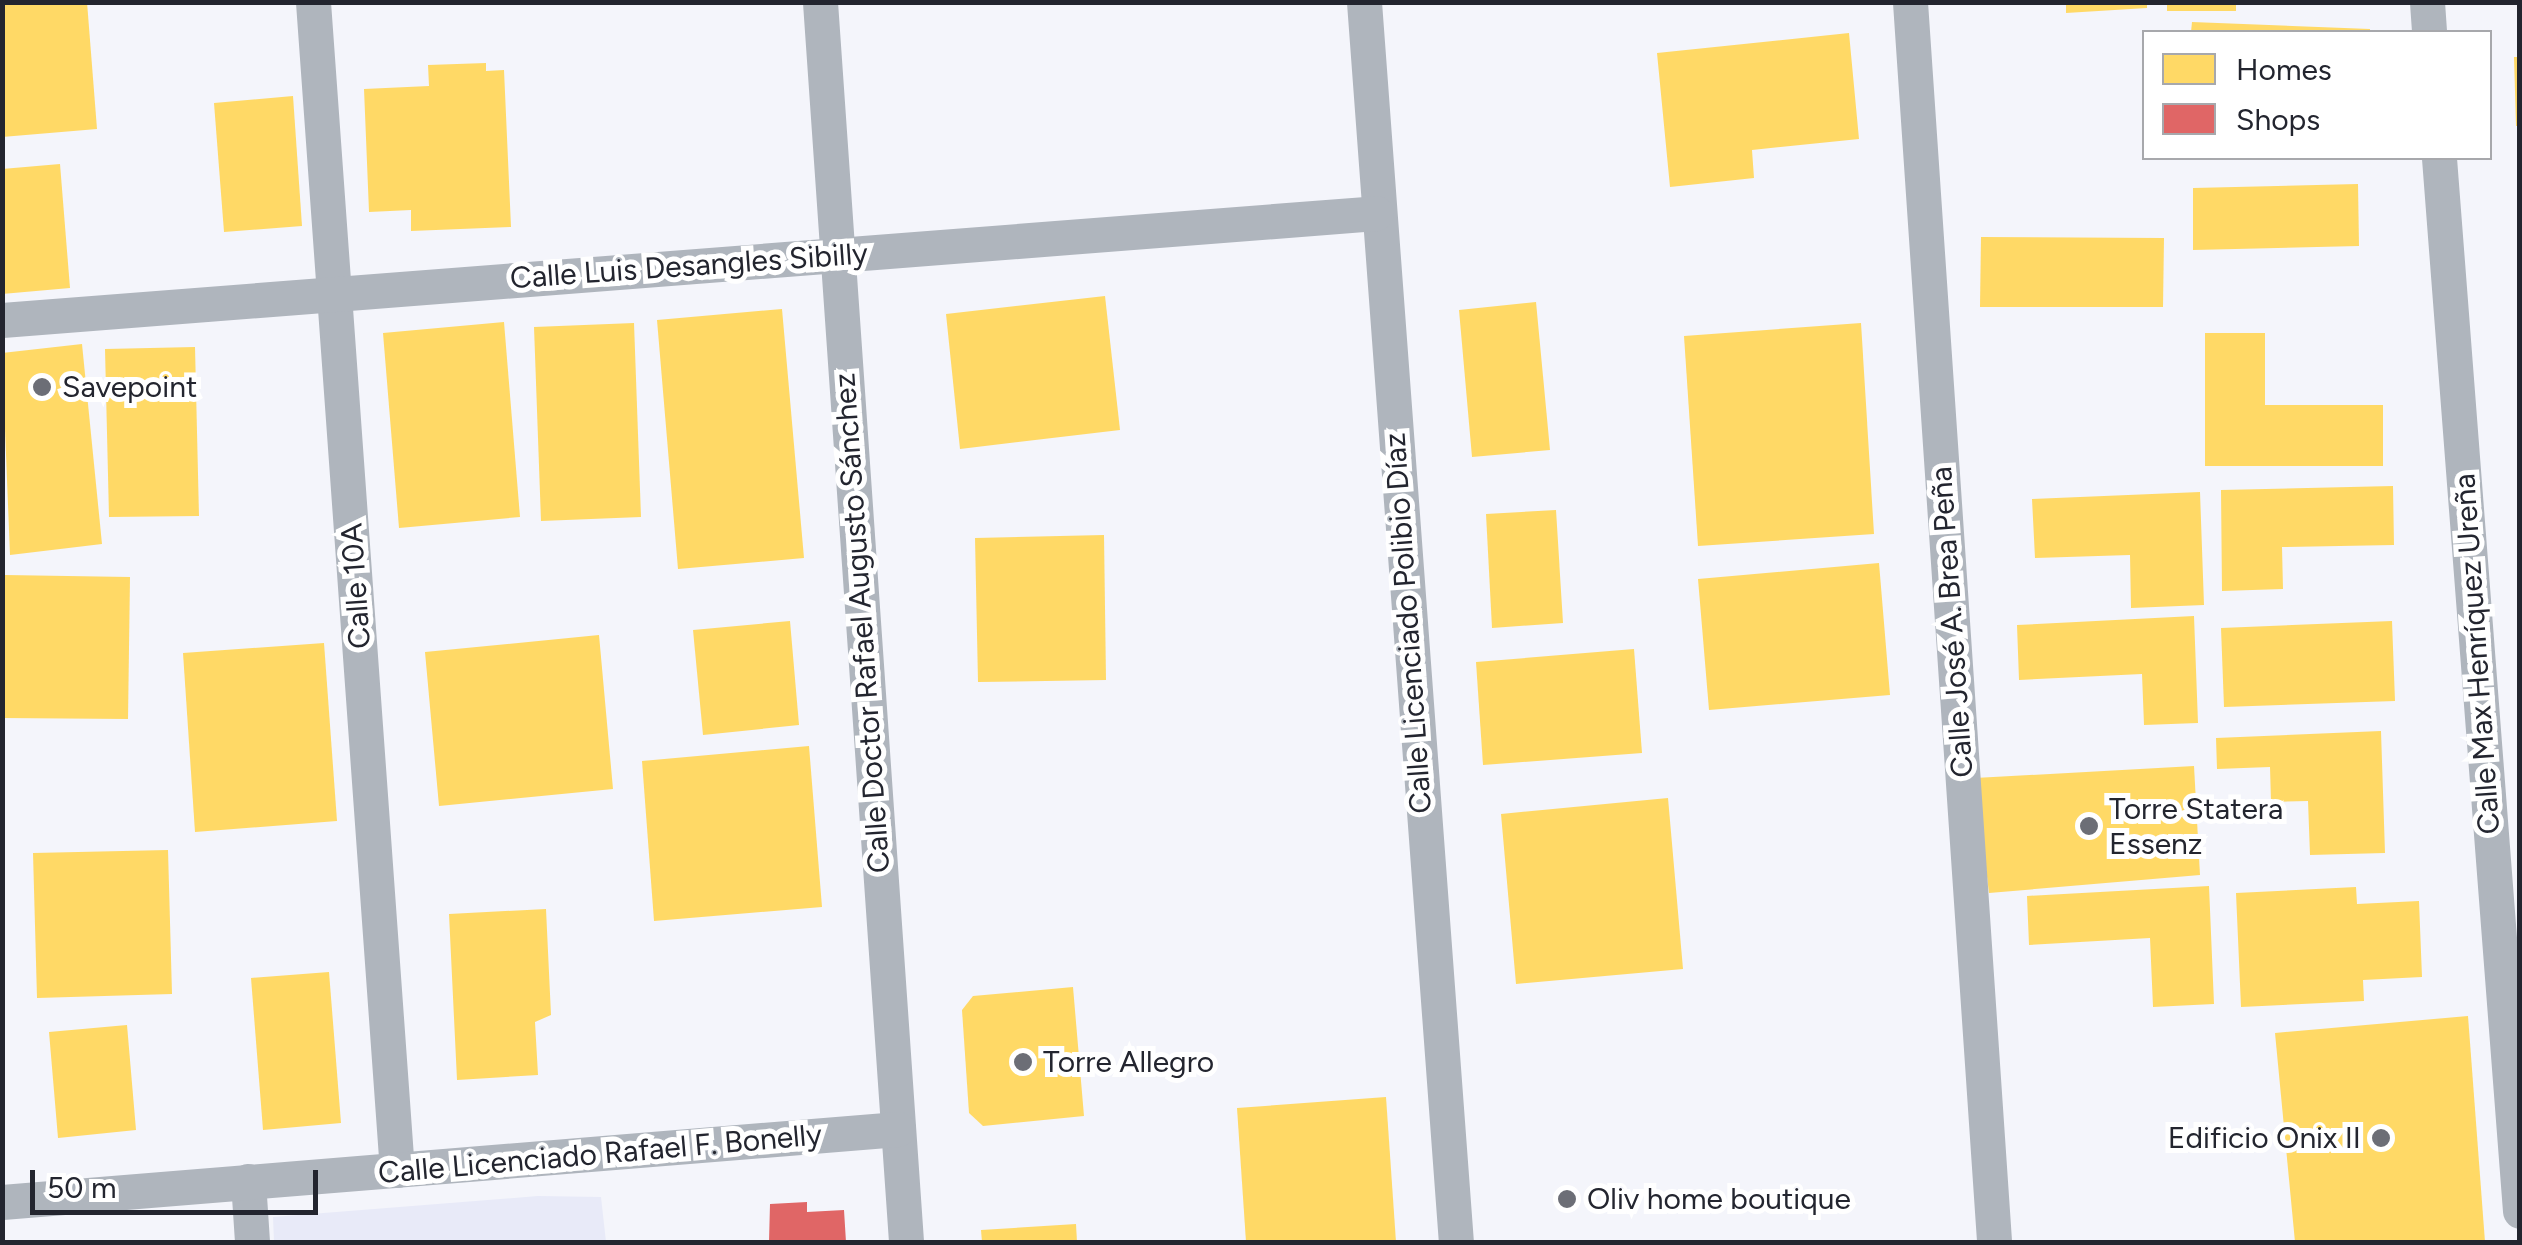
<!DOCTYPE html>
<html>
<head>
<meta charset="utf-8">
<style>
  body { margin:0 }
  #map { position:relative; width:2522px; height:1245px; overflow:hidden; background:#f4f5fb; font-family:Figtree,sans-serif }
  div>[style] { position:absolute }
  .built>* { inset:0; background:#e8eaf8 }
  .homes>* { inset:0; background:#ffd966 }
  .shops>* { inset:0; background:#e06666 }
  .minor>* { height:35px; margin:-17.5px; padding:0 17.5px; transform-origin:17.5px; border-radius:17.5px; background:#afb5bd }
  .dots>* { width:28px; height:28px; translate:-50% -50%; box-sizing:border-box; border:5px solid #fff; border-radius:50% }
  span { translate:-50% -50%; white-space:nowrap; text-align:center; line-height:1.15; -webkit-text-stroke:10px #fff; paint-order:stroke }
  .street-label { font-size:30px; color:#23252f }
  .poi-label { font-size:30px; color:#23252f }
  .left { translate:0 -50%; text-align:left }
  .right { translate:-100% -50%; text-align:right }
  .frame { position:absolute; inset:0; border:5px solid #23252f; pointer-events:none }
  .legend { position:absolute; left:2142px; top:30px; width:350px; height:130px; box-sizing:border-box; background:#fff; border:2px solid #a7a8ac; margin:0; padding:12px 18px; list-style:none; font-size:30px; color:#23252f }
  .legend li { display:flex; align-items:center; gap:20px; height:50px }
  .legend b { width:50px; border:2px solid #a7a8ac }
  .scale { position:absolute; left:30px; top:1170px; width:288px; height:45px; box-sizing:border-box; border:5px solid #23252f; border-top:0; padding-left:12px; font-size:30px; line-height:35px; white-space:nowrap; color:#23252f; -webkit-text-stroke:8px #fff; paint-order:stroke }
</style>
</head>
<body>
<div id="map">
  <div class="built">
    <i style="clip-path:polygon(538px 1196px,601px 1197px,606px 1242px,274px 1242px,273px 1217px)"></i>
  </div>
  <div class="homes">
    <i style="clip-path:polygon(87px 2px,97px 129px,2px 137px,2px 3px)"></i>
    <i style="clip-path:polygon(2066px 2px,2147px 2px,2147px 8px,2066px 13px)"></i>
    <i style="clip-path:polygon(2167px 2px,2236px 2px,2236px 11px,2167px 11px)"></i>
    <i style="clip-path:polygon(2192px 22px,2370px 29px,2370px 32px,2191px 32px)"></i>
    <i style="clip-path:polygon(1849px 33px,1859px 139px,1752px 150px,1754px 178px,1670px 187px,1657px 53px)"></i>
    <i style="clip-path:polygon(2514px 57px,2520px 57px,2520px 126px,2516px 126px)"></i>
    <i style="clip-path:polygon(486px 63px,486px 71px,504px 70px,511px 227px,411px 231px,411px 210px,369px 212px,364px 89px,429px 86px,428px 65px)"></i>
    <i style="clip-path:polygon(293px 96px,302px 226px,224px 232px,214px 103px)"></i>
    <i style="clip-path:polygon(60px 164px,70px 288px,2px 294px,2px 169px)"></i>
    <i style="clip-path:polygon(2358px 184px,2359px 246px,2193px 250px,2193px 188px)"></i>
    <i style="clip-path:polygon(1981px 237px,2164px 238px,2163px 307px,1980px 307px)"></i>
    <i style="clip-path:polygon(1105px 296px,1120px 430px,960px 449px,946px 314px)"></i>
    <i style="clip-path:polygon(1536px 302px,1550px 450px,1472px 457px,1459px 310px)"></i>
    <i style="clip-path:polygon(782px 309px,804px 558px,678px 569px,657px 320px)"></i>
    <i style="clip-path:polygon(504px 322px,520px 517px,399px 528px,383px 333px)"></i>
    <i style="clip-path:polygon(634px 323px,641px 517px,541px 521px,534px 327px)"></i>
    <i style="clip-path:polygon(1861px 323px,1874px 534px,1698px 546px,1684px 336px)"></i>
    <i style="clip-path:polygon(2205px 333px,2265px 333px,2265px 405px,2383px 405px,2383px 466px,2205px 466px)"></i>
    <i style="clip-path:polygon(82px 344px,102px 544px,10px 555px,2px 353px)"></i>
    <i style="clip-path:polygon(195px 347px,199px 516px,109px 517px,105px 349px)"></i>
    <i style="clip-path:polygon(2393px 486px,2394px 545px,2282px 547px,2283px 589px,2222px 591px,2221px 490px)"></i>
    <i style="clip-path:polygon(2200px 492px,2204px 605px,2131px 608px,2130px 555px,2035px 558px,2032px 499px)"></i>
    <i style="clip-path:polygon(1556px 510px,1563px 623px,1492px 628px,1486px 514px)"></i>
    <i style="clip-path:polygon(1104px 535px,1106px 680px,978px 682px,975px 538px)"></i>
    <i style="clip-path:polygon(1879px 563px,1890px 695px,1709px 710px,1698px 579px)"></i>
    <i style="clip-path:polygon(5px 575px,130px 577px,128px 719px,2px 718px)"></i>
    <i style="clip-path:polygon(2194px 616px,2198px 723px,2144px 725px,2142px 674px,2019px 680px,2017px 625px)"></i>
    <i style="clip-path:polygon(790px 621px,799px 725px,703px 735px,693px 630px)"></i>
    <i style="clip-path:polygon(2392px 621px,2395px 701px,2224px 707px,2221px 628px)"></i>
    <i style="clip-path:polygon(599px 635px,613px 789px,439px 806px,425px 652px)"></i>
    <i style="clip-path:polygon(324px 643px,337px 821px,195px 832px,183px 653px)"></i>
    <i style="clip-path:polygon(1634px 649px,1642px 753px,1483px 765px,1476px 662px)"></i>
    <i style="clip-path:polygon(2381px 731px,2385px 853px,2310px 855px,2308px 801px,2271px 802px,2270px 767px,2217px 769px,2216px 738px)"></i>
    <i style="clip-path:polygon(809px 746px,822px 907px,654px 921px,642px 761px)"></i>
    <i style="clip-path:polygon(2194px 766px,2200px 875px,1989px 893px,1975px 778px)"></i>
    <i style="clip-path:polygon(1668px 798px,1683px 969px,1516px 984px,1501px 814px)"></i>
    <i style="clip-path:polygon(168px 850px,172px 994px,37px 998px,33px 853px)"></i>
    <i style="clip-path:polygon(2209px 886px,2214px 1004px,2153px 1007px,2150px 938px,2029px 945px,2027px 896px)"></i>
    <i style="clip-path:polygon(2356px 887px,2357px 904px,2419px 901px,2422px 977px,2363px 980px,2364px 1001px,2241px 1007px,2236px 893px)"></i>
    <i style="clip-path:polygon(546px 909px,551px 1015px,535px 1022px,538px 1075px,457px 1080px,449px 914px)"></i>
    <i style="clip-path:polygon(329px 972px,341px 1123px,263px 1130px,251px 978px)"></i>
    <i style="clip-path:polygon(1073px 987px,1084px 1116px,983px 1126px,969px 1113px,962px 1010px,973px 996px)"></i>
    <i style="clip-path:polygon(2468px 1016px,2485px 1242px,2295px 1242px,2275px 1033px)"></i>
    <i style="clip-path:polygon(127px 1025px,136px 1130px,58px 1138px,49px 1032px)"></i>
    <i style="clip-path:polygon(1386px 1097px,1396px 1242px,1246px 1242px,1237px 1108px)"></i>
    <i style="clip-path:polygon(1076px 1224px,1077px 1242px,982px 1242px,981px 1230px)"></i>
  </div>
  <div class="shops">
    <i style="clip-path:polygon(807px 1202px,807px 1212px,844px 1210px,846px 1242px,769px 1242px,770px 1204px)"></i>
  </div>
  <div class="minor">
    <i style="left:313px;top:2px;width:1171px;rotate:85.89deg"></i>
    <i style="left:820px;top:2px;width:1243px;rotate:86.03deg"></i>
    <i style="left:1364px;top:2px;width:1243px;rotate:85.76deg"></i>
    <i style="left:1910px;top:2px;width:1243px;rotate:86.12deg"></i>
    <i style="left:2427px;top:2px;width:30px;rotate:86deg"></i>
    <i style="left:2439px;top:158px;width:1056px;rotate:85.6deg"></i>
    <i style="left:2px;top:320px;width:1378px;rotate:-4.45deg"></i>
    <i style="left:248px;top:1181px;width:61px;rotate:86.2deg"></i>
    <i style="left:2px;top:1202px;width:899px;rotate:-4.66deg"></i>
  </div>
  <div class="dots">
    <i style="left:42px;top:387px;background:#6c6e76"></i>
    <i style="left:2089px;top:826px;background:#6c6e76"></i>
    <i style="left:1023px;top:1062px;background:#6c6e76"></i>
    <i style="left:2381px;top:1138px;background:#6c6e76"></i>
    <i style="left:1567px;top:1199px;background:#6c6e76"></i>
  </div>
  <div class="street-label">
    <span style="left:689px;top:266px;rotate:-4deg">Calle Luis Desangles Sibilly</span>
    <span style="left:356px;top:586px;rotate:-94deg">Calle 10A</span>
    <span style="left:1952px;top:622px;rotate:-94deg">Calle José A. Brea Peña</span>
    <span style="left:862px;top:623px;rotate:-94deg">Calle Doctor Rafael Augusto Sánchez</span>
    <span style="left:1408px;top:623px;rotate:-94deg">Calle Licenciado Polibio Díaz</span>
    <span style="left:2477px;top:654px;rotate:-94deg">Calle Max Henríquez Ureña</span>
    <span style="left:600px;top:1154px;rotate:-5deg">Calle Licenciado Rafael F. Bonelly</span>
  </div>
  <div class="poi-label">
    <span class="left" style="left:62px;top:387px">Savepoint</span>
    <span class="left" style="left:2109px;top:826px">Torre Statera<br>Essenz</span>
    <span class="left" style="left:1043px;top:1062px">Torre Allegro</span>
    <span class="right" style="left:2361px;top:1138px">Edificio Onix II</span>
    <span class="left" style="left:1587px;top:1199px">Oliv home boutique</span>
  </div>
  <div class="frame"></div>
  <ul class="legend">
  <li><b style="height:28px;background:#ffd966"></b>Homes</li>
  <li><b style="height:28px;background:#e06666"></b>Shops</li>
  </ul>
  <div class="scale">50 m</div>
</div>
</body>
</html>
